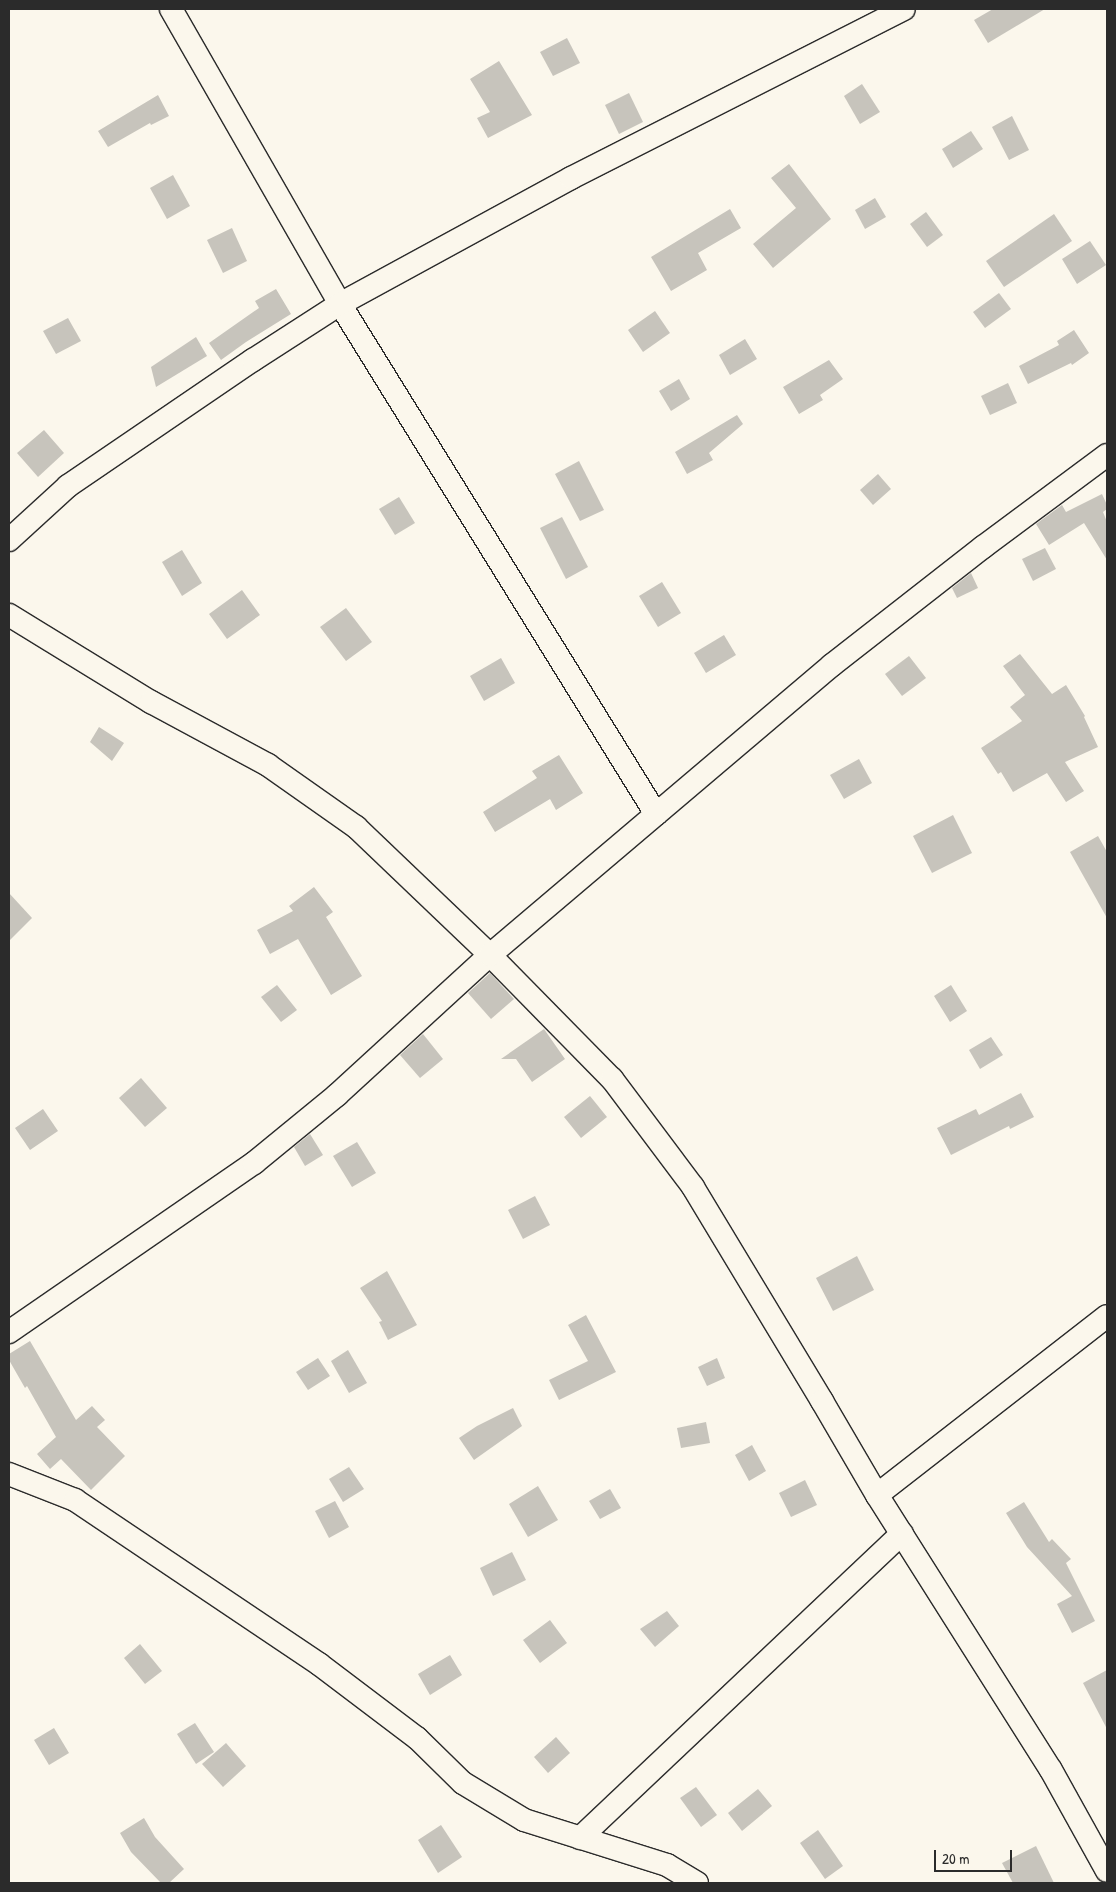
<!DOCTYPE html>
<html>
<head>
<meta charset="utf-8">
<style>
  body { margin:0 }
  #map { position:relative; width:1116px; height:1892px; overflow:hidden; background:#fbf7ec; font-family:"Patrick Hand",sans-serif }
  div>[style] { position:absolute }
  .building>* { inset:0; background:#c7c4bc }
  .roads { filter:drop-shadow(1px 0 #2b2b2b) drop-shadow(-1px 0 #2b2b2b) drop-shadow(0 1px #2b2b2b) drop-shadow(0 -1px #2b2b2b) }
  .minor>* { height:22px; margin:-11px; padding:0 11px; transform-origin:11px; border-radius:11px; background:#fbf7ec }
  span { translate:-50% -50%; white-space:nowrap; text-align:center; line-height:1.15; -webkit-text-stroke:5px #fbf7ec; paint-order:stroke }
  .frame { position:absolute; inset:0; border:10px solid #2b2b2b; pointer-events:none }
  .scale { position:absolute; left:934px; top:1850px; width:78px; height:22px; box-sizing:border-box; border:2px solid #2b2b2b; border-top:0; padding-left:6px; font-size:15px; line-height:18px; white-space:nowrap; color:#2b2b2b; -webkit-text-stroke:4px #fbf7ec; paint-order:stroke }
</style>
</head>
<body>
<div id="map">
  <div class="building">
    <i style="clip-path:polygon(993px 9px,1045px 9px,988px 43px,974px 20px)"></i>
    <i style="clip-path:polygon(567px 38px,580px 63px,553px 76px,540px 52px)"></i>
    <i style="clip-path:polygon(499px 61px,532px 115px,488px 138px,477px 118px,490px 112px,470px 79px)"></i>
    <i style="clip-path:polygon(862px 84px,880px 112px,860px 124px,844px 96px)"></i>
    <i style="clip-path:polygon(629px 93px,643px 122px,619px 134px,605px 105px)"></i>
    <i style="clip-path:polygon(158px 95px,169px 116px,151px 125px,150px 123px,108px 147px,98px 131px)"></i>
    <i style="clip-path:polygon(1012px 116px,1029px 150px,1009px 160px,992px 127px)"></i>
    <i style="clip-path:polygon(971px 131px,983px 149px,953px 168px,942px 149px)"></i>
    <i style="clip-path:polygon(789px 164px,831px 219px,773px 268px,753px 244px,796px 208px,771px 178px)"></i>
    <i style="clip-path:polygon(173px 175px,190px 206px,167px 219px,150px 188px)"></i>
    <i style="clip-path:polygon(875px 198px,886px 217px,865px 229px,855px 210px)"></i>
    <i style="clip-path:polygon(730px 209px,741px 228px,698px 253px,707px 270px,671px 291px,651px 257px)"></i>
    <i style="clip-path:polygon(926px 212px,943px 235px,927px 247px,910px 224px)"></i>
    <i style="clip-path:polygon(1054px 214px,1072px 241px,1004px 287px,986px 261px)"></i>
    <i style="clip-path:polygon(232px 228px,247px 261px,223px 273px,207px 240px)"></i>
    <i style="clip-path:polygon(1090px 241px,1106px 265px,1077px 284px,1062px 259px)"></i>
    <i style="clip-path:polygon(276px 289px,291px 314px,246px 342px,221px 360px,209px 343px,259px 308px,255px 301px)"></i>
    <i style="clip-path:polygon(999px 293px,1011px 309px,985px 328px,973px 312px)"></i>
    <i style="clip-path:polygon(655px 311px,670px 333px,643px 352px,628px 330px)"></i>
    <i style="clip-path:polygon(68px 318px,81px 341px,56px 354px,43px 331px)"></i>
    <i style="clip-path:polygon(1074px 330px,1089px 353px,1072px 365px,1071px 363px,1028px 384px,1019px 366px,1059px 345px,1057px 341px)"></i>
    <i style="clip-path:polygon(196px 337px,207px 356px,156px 387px,151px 367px)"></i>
    <i style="clip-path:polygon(745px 339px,757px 359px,730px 375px,719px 355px)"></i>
    <i style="clip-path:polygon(829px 360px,843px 379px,820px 395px,823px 400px,799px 414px,783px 387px)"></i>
    <i style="clip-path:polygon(679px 379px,690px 399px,671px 411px,659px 391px)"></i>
    <i style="clip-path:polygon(1008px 383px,1017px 403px,990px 415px,981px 396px)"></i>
    <i style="clip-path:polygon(737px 415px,743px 424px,709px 453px,713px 460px,687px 474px,675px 452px)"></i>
    <i style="clip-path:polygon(44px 430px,64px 453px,38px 477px,17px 453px)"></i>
    <i style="clip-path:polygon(579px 461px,604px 510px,580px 521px,555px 474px)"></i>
    <i style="clip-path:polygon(878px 474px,891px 489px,873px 505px,860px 490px)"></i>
    <i style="clip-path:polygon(1102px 494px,1107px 505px,1107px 509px,1103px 512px,1107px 522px,1107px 560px,1084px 523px,1049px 545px,1036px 524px,1062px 505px,1066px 512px)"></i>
    <i style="clip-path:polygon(399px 497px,415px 523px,395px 535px,379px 509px)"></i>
    <i style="clip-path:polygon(562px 517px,588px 567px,566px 579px,540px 528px)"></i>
    <i style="clip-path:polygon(1045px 548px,1056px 569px,1033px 581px,1022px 559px)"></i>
    <i style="clip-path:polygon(182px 550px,202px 583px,182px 596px,162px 562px)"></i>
    <i style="clip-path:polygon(971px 573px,978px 588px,957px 598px,952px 588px)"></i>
    <i style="clip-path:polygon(662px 582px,681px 613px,658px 627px,639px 596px)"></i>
    <i style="clip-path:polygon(242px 590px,260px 615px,227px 639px,209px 614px)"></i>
    <i style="clip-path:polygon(346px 608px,372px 642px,346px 661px,320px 627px)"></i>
    <i style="clip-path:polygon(724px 635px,736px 655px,706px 673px,694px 653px)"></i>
    <i style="clip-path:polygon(1020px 654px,1052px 694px,1066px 685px,1085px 716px,1084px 717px,1098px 747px,1065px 762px,1084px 791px,1066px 802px,1047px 773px,1013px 792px,1001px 772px,998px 774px,981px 748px,1022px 721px,1010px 707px,1025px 695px,1003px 666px)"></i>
    <i style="clip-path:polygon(909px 656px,926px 678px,902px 696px,885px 674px)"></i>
    <i style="clip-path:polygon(501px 658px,515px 683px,484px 701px,470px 676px)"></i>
    <i style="clip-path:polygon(99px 727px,124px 743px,112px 761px,90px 742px)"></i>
    <i style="clip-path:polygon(559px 755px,583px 793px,556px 810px,550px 799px,495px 832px,483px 812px,537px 778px,532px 771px)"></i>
    <i style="clip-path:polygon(859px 759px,872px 783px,844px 799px,830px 775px)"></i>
    <i style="clip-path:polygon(953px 815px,972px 853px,932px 873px,913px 836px)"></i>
    <i style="clip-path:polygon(1098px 836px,1107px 852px,1107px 918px,1070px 852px)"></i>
    <i style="clip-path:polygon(314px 887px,333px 912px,326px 917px,362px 976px,331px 995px,298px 939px,270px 954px,257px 930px,293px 911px,289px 906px)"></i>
    <i style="clip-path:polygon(9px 893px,32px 918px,9px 941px)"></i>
    <i style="clip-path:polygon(490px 973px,514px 999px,491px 1019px,468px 993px)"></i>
    <i style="clip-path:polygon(277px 985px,297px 1010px,281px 1022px,261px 997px)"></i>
    <i style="clip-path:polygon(951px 985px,967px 1011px,950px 1022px,934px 996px)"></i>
    <i style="clip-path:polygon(544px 1029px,565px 1059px,532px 1082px,516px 1059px,501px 1059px)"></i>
    <i style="clip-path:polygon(423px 1034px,443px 1059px,420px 1078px,400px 1055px)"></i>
    <i style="clip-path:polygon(991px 1037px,1003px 1055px,980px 1069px,969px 1050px)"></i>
    <i style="clip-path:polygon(141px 1078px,167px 1108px,145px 1127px,119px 1098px)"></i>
    <i style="clip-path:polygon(1021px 1093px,1034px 1117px,1010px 1129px,1009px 1126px,951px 1155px,937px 1128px,976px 1109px,979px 1115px)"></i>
    <i style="clip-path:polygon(590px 1096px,607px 1117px,581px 1138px,564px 1117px)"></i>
    <i style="clip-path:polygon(43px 1109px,58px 1131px,30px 1150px,15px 1128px)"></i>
    <i style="clip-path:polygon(310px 1134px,323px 1155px,305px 1166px,294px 1147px)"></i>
    <i style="clip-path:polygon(357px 1142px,376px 1173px,352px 1187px,333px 1156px)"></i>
    <i style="clip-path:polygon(535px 1196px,550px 1225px,523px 1239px,508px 1210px)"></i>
    <i style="clip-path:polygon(857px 1256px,874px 1290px,833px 1311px,816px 1278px)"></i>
    <i style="clip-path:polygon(387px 1271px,417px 1325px,388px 1340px,379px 1322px,382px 1321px,360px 1288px)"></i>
    <i style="clip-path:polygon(586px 1315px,616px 1372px,559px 1400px,549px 1380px,588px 1361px,568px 1325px)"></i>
    <i style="clip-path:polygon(30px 1341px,76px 1420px,92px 1406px,105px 1420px,97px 1427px,125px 1456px,91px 1490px,61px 1459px,50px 1469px,37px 1454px,56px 1437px,27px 1386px,25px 1388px,9px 1360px,9px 1354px)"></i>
    <i style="clip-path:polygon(348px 1350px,367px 1383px,349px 1393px,331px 1361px)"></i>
    <i style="clip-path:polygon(318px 1358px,330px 1376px,308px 1390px,296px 1372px)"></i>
    <i style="clip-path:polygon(717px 1358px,725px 1378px,707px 1386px,698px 1367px)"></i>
    <i style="clip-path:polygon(513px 1408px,522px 1426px,474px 1460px,459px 1438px,477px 1426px)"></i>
    <i style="clip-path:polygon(706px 1422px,710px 1443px,681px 1448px,677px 1428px)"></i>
    <i style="clip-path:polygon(752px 1445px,766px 1471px,749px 1481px,735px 1455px)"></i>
    <i style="clip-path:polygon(349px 1467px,364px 1489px,343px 1502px,329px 1479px)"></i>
    <i style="clip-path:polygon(805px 1480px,817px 1505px,791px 1517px,779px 1493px)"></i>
    <i style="clip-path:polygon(538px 1486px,558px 1520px,528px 1537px,509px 1504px)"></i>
    <i style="clip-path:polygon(610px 1489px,621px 1508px,600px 1519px,589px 1501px)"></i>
    <i style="clip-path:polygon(335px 1501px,349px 1527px,329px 1538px,315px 1511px)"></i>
    <i style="clip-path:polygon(1024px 1502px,1049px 1542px,1052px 1539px,1071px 1559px,1066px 1563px,1095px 1621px,1072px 1633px,1057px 1604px,1072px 1596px,1027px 1547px,1006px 1513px)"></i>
    <i style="clip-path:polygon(512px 1552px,526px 1580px,493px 1596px,480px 1568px)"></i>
    <i style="clip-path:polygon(667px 1611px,679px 1626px,655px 1647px,640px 1629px)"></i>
    <i style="clip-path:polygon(550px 1620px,567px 1643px,540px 1663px,523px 1640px)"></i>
    <i style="clip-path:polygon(140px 1644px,162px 1671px,145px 1684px,124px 1658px)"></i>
    <i style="clip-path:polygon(450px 1655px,462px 1675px,430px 1695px,418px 1674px)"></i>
    <i style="clip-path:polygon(1107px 1670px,1107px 1729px,1083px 1683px)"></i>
    <i style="clip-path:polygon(195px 1723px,214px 1752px,196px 1764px,177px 1734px)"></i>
    <i style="clip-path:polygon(54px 1728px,69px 1753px,49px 1765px,34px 1740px)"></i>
    <i style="clip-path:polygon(556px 1737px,570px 1753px,548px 1773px,534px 1757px)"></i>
    <i style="clip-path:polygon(226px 1743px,246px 1766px,223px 1787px,202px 1764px)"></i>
    <i style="clip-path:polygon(696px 1787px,717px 1815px,701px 1827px,680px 1798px)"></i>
    <i style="clip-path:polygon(758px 1789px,772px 1806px,742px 1831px,728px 1813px)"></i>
    <i style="clip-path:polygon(144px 1818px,155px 1837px,184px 1869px,169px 1883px,161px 1883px,131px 1852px,120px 1833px)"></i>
    <i style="clip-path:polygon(441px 1825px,462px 1857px,438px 1873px,418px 1840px)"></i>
    <i style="clip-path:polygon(818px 1830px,843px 1866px,825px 1879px,800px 1843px)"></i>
    <i style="clip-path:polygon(1036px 1846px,1054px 1883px,1013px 1883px,1002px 1863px)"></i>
  </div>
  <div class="roads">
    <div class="minor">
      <i style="left:171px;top:9px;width:340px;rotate:60.2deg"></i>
      <i style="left:340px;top:304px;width:600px;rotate:58.22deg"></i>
      <i style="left:9px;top:540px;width:80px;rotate:-42.5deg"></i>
      <i style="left:68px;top:486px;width:224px;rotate:-34.3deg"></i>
      <i style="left:253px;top:360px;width:103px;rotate:-32.8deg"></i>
      <i style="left:340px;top:304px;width:263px;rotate:-28.6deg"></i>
      <i style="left:571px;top:178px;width:373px;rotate:-26.9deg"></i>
      <i style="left:9px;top:615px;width:167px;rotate:31.5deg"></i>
      <i style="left:151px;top:702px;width:133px;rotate:28.3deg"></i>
      <i style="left:268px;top:765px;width:108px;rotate:35.2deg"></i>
      <i style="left:356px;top:827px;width:185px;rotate:43.7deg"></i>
      <i style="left:490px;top:955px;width:174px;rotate:45.5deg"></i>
      <i style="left:612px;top:1079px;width:135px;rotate:53.1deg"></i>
      <i style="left:693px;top:1187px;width:250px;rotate:58.9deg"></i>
      <i style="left:822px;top:1401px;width:109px;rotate:59.7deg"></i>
      <i style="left:877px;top:1495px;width:325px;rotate:57.7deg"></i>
      <i style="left:1051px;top:1770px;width:115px;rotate:61deg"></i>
      <i style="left:9px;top:1332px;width:298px;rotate:-34.6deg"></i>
      <i style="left:254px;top:1163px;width:107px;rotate:-39.3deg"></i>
      <i style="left:337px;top:1095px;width:207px;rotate:-42.5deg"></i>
      <i style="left:490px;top:955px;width:448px;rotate:-40.3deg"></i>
      <i style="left:832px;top:665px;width:192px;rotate:-38deg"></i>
      <i style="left:983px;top:547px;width:154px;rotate:-36.6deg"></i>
      <i style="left:9px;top:1474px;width:71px;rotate:21.5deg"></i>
      <i style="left:75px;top:1500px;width:294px;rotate:33.9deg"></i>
      <i style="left:319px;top:1664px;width:123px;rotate:37.1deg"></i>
      <i style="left:417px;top:1738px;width:64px;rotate:44.4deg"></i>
      <i style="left:463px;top:1783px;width:71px;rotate:31.2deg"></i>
      <i style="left:524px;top:1820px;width:150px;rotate:17.5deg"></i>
      <i style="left:667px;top:1865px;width:35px;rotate:31deg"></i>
      <i style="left:877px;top:1495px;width:291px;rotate:-37.9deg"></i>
      <i style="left:580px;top:1838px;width:443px;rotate:-43.4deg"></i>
    </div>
  </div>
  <div class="frame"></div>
  <div class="scale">20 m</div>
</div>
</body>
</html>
